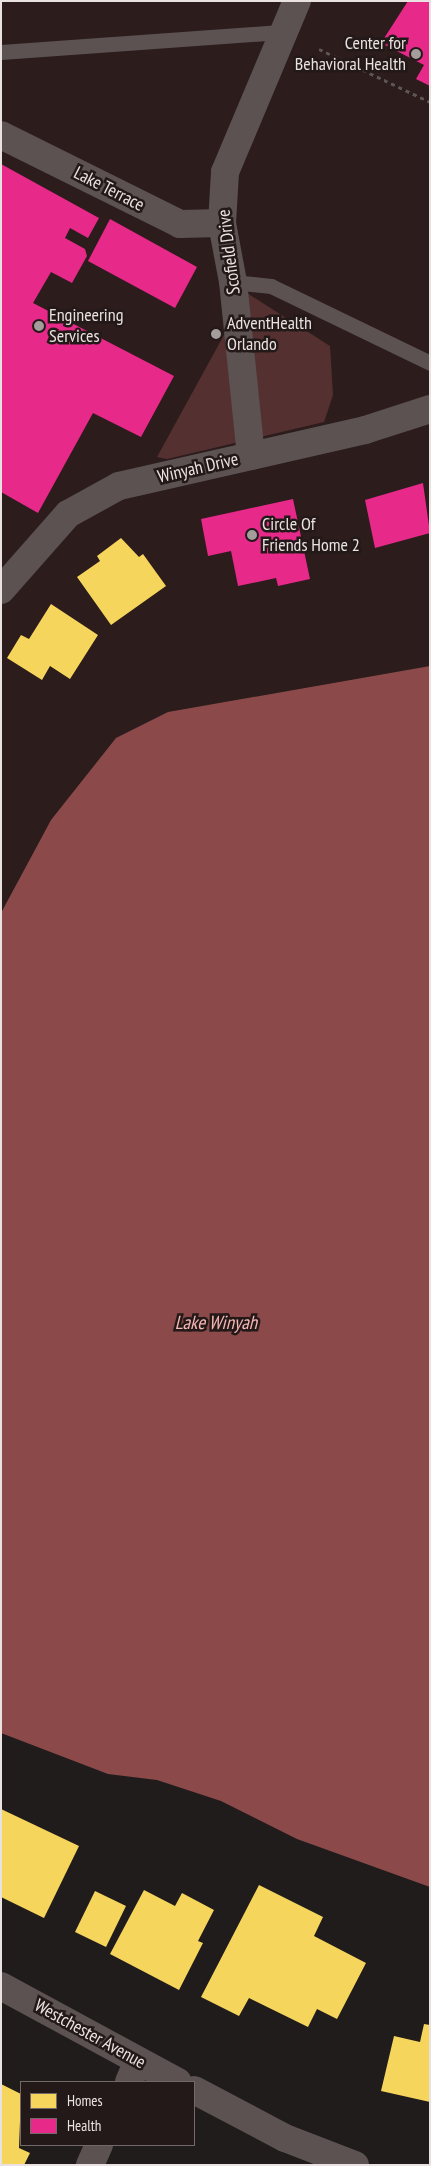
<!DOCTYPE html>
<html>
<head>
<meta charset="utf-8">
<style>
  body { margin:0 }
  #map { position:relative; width:431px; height:2166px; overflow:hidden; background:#211c1c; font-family:"PT Sans Narrow",sans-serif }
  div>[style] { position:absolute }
  .built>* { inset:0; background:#2c1c1c }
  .green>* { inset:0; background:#543130 }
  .water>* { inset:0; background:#8b4a49 }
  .homes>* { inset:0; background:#f6d55c }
  .health>* { inset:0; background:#e7298a }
  .path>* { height:3px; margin-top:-1.5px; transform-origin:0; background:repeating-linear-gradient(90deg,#5c5655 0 4px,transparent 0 8px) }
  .lane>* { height:15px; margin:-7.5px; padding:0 7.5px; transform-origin:7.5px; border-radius:7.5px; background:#5c5252 }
  .street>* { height:28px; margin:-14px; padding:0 14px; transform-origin:14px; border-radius:14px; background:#5c5252 }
  .dots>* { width:14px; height:14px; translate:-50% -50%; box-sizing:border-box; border:2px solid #241919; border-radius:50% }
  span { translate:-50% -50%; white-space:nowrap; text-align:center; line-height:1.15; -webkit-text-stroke:5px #241919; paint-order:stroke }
  .poi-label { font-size:18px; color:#eae2e1 }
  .right { translate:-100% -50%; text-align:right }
  .left { translate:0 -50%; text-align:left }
  .street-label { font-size:18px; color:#eae2e1 }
  .water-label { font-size:19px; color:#f7b7b4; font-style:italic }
  .frame { position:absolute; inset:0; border:2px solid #eae2e1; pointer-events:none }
  .legend { position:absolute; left:20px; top:2081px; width:175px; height:65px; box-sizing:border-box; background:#241919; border:1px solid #736969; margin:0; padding:6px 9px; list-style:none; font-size:15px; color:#eae2e1 }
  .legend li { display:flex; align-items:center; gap:10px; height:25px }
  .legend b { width:25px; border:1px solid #736969 }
</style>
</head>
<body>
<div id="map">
  <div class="built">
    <i style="clip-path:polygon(1px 1px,430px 1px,430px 666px,168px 712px,116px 738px,51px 820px,1px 913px)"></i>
  </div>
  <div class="green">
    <i style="clip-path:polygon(247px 293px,330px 346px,333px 395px,324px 422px,167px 459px,157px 457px)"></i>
  </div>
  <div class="water">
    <i style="clip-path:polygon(430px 666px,430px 1887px,297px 1839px,221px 1801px,157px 1780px,108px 1774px,1px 1733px,1px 913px,51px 820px,116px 738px,168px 712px)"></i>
  </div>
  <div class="homes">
    <i style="clip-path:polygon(121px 538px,139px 557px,143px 554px,166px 586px,111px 625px,77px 577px,100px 561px,97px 556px)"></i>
    <i style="clip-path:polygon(51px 604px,98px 635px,70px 679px,50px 666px,42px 680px,7px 658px,21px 635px,29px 639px)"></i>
    <i style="clip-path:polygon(1px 1809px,79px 1846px,44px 1918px,1px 1897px)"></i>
    <i style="clip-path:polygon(259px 1885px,323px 1917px,314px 1936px,366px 1963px,337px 2019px,317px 2009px,308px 2027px,249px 1998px,239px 2016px,201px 1997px)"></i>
    <i style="clip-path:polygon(144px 1890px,175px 1906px,182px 1893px,214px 1910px,198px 1941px,203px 1943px,179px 1990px,110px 1954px)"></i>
    <i style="clip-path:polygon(95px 1891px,126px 1906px,106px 1947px,75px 1932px)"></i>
    <i style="clip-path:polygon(424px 2024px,430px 2025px,430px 2102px,381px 2091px,394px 2036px,420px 2042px)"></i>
    <i style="clip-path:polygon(1px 2084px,21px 2094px,19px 2148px,30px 2153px,24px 2165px,1px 2165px)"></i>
  </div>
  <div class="health">
    <i style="clip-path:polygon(408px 1px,430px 1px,430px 86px,416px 79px,424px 65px,381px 43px)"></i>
    <i style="clip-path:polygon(1px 164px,99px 218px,88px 238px,70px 228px,65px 238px,85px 249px,87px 256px,72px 283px,51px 272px,33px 303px,174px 376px,141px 437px,93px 413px,38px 513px,1px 492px)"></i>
    <i style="clip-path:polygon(110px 219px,197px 267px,175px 308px,88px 261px)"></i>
    <i style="clip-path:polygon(423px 483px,430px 533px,375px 548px,365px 500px)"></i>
    <i style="clip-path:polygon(293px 499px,310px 579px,278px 586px,276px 578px,238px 586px,231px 551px,208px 556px,201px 519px)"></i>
  </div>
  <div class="path">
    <i style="left:319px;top:49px;width:123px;rotate:25.5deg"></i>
  </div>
  <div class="lane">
    <i style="left:1px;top:52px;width:283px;rotate:-4.1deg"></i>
    <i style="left:233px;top:282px;width:38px;rotate:6deg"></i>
    <i style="left:271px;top:286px;width:177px;rotate:25.8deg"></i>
  </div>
  <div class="street">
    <i style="left:1px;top:135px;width:200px;rotate:26.4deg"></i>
    <i style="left:180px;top:224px;width:42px;rotate:-1.4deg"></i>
    <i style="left:251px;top:456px;width:175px;rotate:-95.9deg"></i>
    <i style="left:233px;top:282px;width:60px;rotate:-100.6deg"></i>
    <i style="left:222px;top:223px;width:51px;rotate:-86.6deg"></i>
    <i style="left:225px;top:172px;width:186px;rotate:-67.2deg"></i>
    <i style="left:1px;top:590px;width:101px;rotate:-48.6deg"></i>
    <i style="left:68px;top:514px;width:58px;rotate:-28.8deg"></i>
    <i style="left:119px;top:486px;width:252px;rotate:-12.8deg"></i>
    <i style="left:365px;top:430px;width:68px;rotate:-17.9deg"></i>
    <i style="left:1px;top:1986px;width:201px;rotate:28.5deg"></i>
    <i style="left:129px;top:2082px;width:23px;rotate:-67deg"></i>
    <i style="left:194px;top:2090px;width:103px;rotate:27.8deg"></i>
    <i style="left:285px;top:2138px;width:75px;rotate:21.1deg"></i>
    <i style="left:90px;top:2165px;width:22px;rotate:-66deg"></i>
  </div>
  <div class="dots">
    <i style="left:416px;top:54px;background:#a49d9c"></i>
    <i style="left:39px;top:326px;background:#a49d9c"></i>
    <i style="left:216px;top:334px;background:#a49d9c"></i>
    <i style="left:252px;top:535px;background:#a49d9c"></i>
  </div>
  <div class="poi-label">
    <span class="right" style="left:406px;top:54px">Center for<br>Behavioral Health</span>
    <span class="left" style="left:49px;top:326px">Engineering<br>Services</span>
    <span class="left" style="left:227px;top:334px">AdventHealth<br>Orlando</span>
    <span class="left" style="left:262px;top:535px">Circle Of<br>Friends Home 2</span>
  </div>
  <div class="street-label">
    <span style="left:109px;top:189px;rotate:27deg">Lake Terrace</span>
    <span style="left:229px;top:252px;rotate:-97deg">Scofield Drive</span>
    <span style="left:198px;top:468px;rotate:-13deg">Winyah Drive</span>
    <span style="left:90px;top:2034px;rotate:29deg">Westchester Avenue</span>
  </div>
  <div class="water-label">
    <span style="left:216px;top:1323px">Lake Winyah</span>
  </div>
  <div class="frame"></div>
  <ul class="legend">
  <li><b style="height:14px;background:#f6d55c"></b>Homes</li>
  <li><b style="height:14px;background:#e7298a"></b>Health</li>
  </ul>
</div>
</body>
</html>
